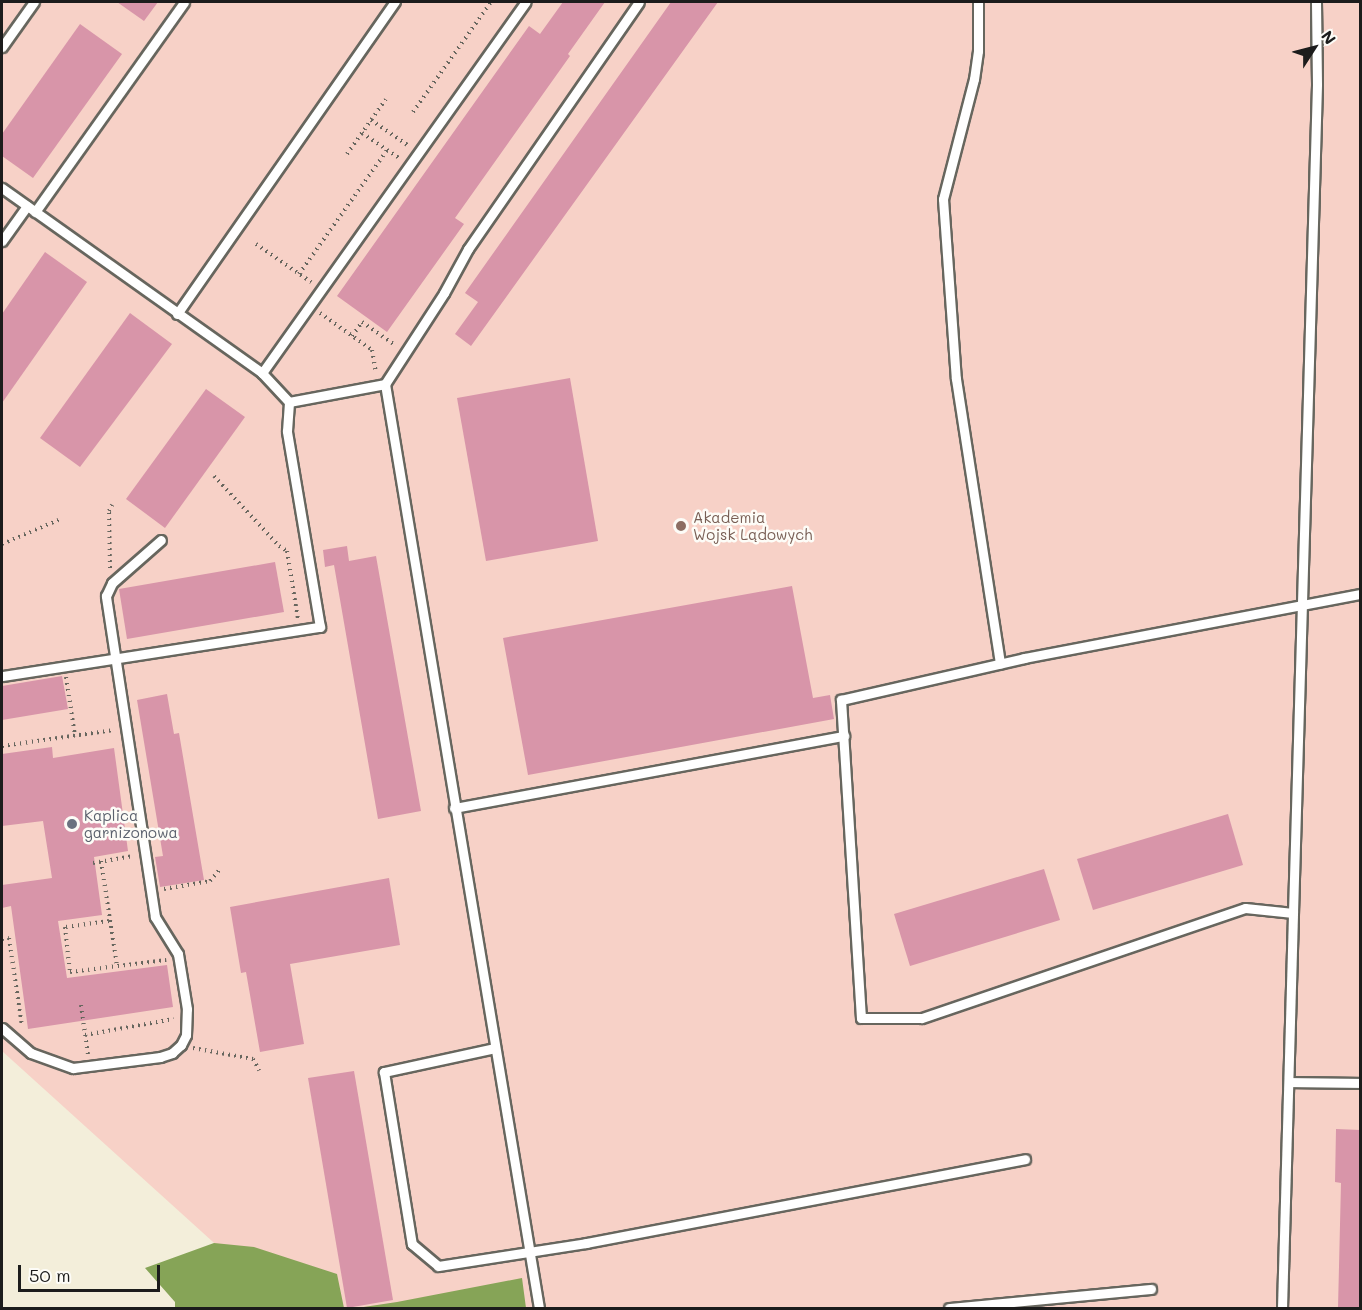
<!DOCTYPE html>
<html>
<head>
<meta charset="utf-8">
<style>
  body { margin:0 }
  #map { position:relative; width:1362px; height:1310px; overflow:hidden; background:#f3eeda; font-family:Mali,sans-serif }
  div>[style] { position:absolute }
  .built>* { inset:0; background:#f7d1c7 }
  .forest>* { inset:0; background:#86a457 }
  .building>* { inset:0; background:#d895a9 }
  .path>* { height:4px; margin-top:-2px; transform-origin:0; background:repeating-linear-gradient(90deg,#67665e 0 1.5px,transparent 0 6px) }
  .roads { filter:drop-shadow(2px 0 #67665e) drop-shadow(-2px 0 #67665e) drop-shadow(0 2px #67665e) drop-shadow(0 -2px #67665e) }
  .service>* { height:9px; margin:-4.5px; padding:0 4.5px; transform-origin:4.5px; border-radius:4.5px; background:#fff }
  .dots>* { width:16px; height:16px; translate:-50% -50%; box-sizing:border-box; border:3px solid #fdfcf7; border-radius:50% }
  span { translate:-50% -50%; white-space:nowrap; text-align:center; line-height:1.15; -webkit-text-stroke:5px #fdfcf7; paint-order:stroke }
  .education-label { font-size:15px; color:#785e54 }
  .left { translate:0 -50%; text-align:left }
  .worship-label { font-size:15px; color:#5b616d }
  .frame { position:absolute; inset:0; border:3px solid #1c1c1c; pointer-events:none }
  .north { position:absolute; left:1284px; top:18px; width:60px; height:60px; -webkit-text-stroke:4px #fdfcf7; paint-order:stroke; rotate:54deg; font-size:16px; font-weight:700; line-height:24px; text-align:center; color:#1c1c1c }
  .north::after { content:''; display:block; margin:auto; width:21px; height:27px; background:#1c1c1c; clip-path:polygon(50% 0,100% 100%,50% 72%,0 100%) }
  .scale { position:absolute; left:18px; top:1265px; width:142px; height:27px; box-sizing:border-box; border:3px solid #1c1c1c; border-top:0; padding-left:8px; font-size:18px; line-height:21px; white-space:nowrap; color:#1c1c1c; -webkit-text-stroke:4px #fdfcf7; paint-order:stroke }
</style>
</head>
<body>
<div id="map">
  <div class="built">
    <i style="clip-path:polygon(2px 2px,1360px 2px,1360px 1308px,286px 1308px,2px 1051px)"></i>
  </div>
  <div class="forest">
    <i style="clip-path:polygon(214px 1243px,254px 1247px,337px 1274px,344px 1308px,175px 1308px,175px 1302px,145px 1268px)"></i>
    <i style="clip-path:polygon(522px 1278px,526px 1308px,357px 1308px,397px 1302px)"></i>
  </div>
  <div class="building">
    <i style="clip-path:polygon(117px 2px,158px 2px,144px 21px)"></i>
    <i style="clip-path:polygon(563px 2px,605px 2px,568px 54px,570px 56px,455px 218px,464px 224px,387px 332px,337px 296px,529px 26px,540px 34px)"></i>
    <i style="clip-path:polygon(671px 2px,718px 2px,471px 346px,455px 334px,478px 302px,465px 293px)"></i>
    <i style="clip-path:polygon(80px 24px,122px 54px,33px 178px,2px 156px,2px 134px)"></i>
    <i style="clip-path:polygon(45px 252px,87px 282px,2px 403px,2px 314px)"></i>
    <i style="clip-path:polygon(130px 313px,172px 344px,80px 467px,40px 438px)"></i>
    <i style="clip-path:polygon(570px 378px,598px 541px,486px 561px,457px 398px)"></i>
    <i style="clip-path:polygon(206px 389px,245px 417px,165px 528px,126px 499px)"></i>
    <i style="clip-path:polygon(347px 546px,349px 561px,376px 556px,421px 811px,378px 819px,334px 565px,325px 567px,323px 550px)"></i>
    <i style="clip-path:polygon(275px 562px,284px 612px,127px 639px,119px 589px)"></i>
    <i style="clip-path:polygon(792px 586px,813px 698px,830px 695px,834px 719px,528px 775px,503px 638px)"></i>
    <i style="clip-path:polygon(62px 676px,68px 709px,2px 720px,2px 686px)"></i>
    <i style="clip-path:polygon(167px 694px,174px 734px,179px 733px,204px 880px,160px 887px,155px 857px,163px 856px,137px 700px)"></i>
    <i style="clip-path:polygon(52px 747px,53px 758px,114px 748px,128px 851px,94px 857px,102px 915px,58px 921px,67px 978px,167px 965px,173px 1007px,28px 1029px,11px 906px,2px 908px,2px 885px,52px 878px,43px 821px,2px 826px,2px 754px)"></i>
    <i style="clip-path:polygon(1228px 814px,1243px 865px,1093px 910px,1077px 859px)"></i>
    <i style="clip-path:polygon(1044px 869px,1060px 920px,910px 966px,894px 914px)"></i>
    <i style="clip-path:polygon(389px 878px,400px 945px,290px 964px,304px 1044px,260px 1052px,246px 972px,241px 973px,230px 907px)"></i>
    <i style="clip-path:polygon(354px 1071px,393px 1300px,347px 1308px,308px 1078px)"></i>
    <i style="clip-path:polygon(1336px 1129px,1360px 1130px,1360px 1308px,1338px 1308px,1341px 1183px,1335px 1182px)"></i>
  </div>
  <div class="path">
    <i style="left:413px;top:112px;width:135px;rotate:-54.7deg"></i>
    <i style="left:371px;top:120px;width:46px;rotate:34.4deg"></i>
    <i style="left:362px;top:133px;width:45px;rotate:34deg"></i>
    <i style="left:347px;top:154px;width:67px;rotate:-54.7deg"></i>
    <i style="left:256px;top:244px;width:67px;rotate:34.6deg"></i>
    <i style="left:299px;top:274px;width:152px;rotate:-54.6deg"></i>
    <i style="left:320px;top:313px;width:64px;rotate:35.4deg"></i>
    <i style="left:372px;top:350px;width:22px;rotate:80deg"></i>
    <i style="left:352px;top:336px;width:17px;rotate:-54deg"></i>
    <i style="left:362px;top:322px;width:40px;rotate:34.9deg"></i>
    <i style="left:214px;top:476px;width:96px;rotate:47.1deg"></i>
    <i style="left:279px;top:546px;width:9px;rotate:32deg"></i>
    <i style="left:287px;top:551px;width:69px;rotate:80.8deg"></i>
    <i style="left:2px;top:544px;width:64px;rotate:-23deg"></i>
    <i style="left:110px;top:568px;width:57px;rotate:-91deg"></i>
    <i style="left:109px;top:511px;width:7px;rotate:-63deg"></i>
    <i style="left:66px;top:677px;width:60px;rotate:81.3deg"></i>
    <i style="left:2px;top:746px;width:113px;rotate:-8.1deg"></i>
    <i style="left:101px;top:861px;width:106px;rotate:81.3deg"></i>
    <i style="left:93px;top:863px;width:41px;rotate:-9.9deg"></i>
    <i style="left:164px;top:889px;width:47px;rotate:-9.9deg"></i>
    <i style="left:210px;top:881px;width:16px;rotate:-50deg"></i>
    <i style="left:109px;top:921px;width:44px;rotate:172.2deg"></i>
    <i style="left:65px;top:927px;width:45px;rotate:83.7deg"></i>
    <i style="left:70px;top:972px;width:97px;rotate:-7.1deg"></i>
    <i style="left:2px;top:939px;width:7px;rotate:-8deg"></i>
    <i style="left:9px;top:938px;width:89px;rotate:81.6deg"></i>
    <i style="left:81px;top:1005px;width:50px;rotate:82deg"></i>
    <i style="left:85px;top:1035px;width:90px;rotate:-10.2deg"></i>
    <i style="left:193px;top:1048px;width:61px;rotate:10.4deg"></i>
    <i style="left:253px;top:1059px;width:13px;rotate:61deg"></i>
  </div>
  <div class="roads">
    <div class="service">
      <i style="left:978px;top:2px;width:49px;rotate:90deg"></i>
      <i style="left:978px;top:51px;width:28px;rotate:98deg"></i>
      <i style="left:974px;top:79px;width:124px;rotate:104.5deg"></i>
      <i style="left:943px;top:199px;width:180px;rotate:85.9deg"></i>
      <i style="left:956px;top:379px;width:288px;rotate:81.2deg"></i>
      <i style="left:2px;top:47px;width:55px;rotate:-54.6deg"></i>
      <i style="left:2px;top:188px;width:319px;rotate:35.4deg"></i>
      <i style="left:262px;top:373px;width:40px;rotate:47deg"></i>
      <i style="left:289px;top:402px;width:98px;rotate:-10.6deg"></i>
      <i style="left:385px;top:384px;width:937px;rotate:80.54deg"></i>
      <i style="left:35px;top:212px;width:257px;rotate:-54.6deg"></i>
      <i style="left:2px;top:241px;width:43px;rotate:-54.5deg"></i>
      <i style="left:177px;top:314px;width:381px;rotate:-55.1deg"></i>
      <i style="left:262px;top:373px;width:455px;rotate:-54.6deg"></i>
      <i style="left:385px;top:384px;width:108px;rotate:-57deg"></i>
      <i style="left:444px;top:293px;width:50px;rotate:-61.4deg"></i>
      <i style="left:468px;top:249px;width:300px;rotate:-55.3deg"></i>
      <i style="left:2px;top:676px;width:322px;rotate:-8.8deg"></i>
      <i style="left:320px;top:627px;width:199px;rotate:-99.6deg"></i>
      <i style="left:287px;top:431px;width:29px;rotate:-86deg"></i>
      <i style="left:454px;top:808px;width:397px;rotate:-10.5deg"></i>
      <i style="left:1293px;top:913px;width:829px;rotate:-88.34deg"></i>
      <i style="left:1317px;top:84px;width:82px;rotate:-90.7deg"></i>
      <i style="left:2px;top:1028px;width:38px;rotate:41deg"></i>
      <i style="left:31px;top:1053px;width:45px;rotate:19.7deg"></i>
      <i style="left:73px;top:1068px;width:88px;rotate:-7.2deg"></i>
      <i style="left:160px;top:1057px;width:13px;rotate:-18deg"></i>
      <i style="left:172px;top:1053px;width:12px;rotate:-42deg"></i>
      <i style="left:181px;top:1045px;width:11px;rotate:-63deg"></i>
      <i style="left:186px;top:1035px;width:26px;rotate:-88deg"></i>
      <i style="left:187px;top:1009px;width:56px;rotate:-99.3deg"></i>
      <i style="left:178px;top:954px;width:44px;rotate:-121.9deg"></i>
      <i style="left:155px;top:917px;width:325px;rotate:-98.7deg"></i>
      <i style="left:106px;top:596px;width:14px;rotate:-65deg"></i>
      <i style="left:112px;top:583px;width:65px;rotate:-41.3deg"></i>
      <i style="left:495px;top:1048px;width:114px;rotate:167.8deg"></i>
      <i style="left:384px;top:1072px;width:174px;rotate:80.8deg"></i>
      <i style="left:412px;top:1244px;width:34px;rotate:40deg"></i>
      <i style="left:438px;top:1266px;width:150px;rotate:-8.8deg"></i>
      <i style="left:586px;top:1243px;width:447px;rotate:-10.8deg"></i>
      <i style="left:1289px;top:1082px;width:71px;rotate:0.8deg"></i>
      <i style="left:949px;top:1308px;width:203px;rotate:-5.4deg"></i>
      <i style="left:1282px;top:1308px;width:395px;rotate:-88.4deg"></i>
      <i style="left:1293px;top:913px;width:48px;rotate:-174.1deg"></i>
      <i style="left:1245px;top:908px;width:342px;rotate:161.2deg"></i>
      <i style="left:921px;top:1018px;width:60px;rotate:180deg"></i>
      <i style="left:861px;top:1018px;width:319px;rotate:-93.6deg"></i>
      <i style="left:841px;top:700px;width:188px;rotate:-12.9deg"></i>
      <i style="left:1024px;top:658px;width:342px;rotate:-10.8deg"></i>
    </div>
  </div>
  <div class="dots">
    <i style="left:681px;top:526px;background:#8d6e63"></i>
    <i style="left:72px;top:824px;background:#6b7280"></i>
  </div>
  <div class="education-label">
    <span class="left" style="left:693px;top:526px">Akademia<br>Wojsk Lądowych</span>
  </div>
  <div class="worship-label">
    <span class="left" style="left:84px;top:824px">Kaplica<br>garnizonowa</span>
  </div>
  <div class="frame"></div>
  <div class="north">N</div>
  <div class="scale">50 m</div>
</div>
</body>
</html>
